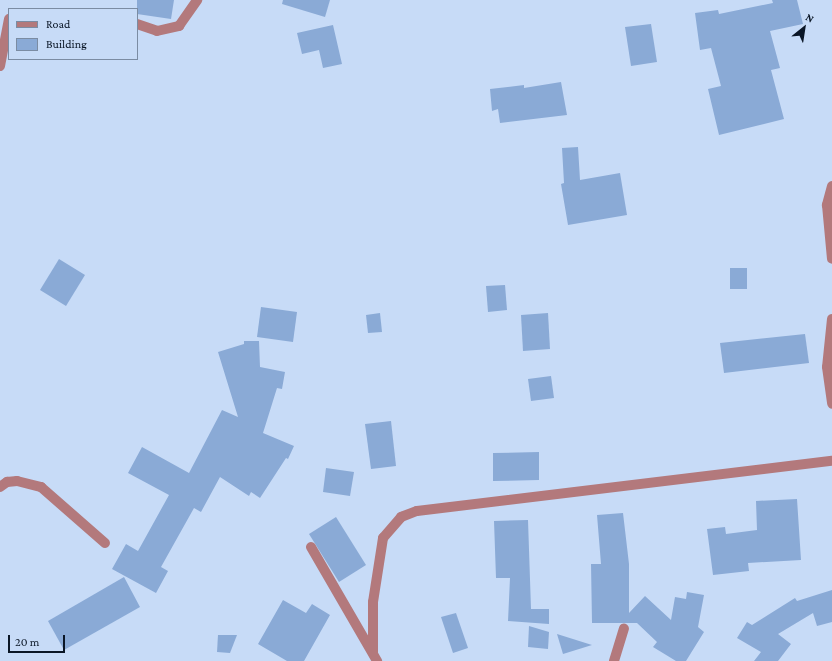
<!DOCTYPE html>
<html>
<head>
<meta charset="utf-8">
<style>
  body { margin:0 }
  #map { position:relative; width:832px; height:661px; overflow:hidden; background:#c7dbf7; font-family:"Crimson Pro",serif }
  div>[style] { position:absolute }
  .building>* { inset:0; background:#8aaad6 }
  .minor>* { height:10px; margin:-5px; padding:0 5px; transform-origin:5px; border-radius:5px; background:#b3797c }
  span { translate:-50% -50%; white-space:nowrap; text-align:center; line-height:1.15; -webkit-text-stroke:4px #c7dbf7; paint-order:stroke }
  .legend { position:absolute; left:8px; top:8px; width:130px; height:52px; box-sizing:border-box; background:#c7dbf7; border:1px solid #7b8ca3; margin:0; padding:5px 7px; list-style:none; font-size:12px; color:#0a1626 }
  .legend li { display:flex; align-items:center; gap:8px; height:20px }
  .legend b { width:20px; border:1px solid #7b8ca3 }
  .north { position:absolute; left:784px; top:8px; width:40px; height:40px; -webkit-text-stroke:3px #c7dbf7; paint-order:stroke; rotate:30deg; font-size:11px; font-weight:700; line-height:16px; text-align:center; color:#0a1626 }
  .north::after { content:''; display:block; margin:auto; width:14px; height:18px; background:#0a1626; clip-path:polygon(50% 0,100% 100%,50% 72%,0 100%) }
  .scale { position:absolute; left:8px; top:635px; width:57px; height:18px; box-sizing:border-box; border:2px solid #0a1626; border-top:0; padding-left:5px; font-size:12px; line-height:14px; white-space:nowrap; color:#0a1626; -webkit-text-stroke:3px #c7dbf7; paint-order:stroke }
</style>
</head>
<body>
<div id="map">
  <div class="building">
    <i style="clip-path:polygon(137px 0,174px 0,171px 19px,137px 14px)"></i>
    <i style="clip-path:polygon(283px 0,330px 0,325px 17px,282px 4px)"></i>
    <i style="clip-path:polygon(772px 0,797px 0,803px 24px,770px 31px,780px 68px,771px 70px,784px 119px,719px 135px,708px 89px,721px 86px,711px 48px,700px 50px,695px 13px,718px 10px,719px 14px,773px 3px)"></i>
    <i style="clip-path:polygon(651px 24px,657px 62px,631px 66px,625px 27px)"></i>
    <i style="clip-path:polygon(333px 25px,342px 64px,323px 68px,319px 50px,302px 54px,297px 33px)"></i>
    <i style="clip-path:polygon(561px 82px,567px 115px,500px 123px,498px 109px,492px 111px,490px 89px,524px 85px,524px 88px)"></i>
    <i style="clip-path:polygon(578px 147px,580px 180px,620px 173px,627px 215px,568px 225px,561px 184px,564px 183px,562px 148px)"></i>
    <i style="clip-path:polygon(59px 259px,85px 275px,66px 306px,40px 290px)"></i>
    <i style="clip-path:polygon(730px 268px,747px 268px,747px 289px,730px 289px)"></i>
    <i style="clip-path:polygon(505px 285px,507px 310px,488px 312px,486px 286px)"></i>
    <i style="clip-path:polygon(261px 307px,297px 312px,293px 342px,257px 337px)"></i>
    <i style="clip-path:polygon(380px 313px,382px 332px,368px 333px,366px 315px)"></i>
    <i style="clip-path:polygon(548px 313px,550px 349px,523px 351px,521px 315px)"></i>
    <i style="clip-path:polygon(805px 334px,809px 363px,724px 373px,720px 343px)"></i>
    <i style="clip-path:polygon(244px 341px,259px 341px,260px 367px,285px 372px,282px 389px,277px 388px,263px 433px,294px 446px,288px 459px,286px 458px,260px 498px,251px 492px,249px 496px,220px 477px,201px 512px,194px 508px,161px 567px,168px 571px,156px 593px,112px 569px,126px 544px,138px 551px,169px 495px,128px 473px,142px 447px,189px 473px,222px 410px,238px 417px,218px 352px,244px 344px)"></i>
    <i style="clip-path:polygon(551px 376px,554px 398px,531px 401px,528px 379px)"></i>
    <i style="clip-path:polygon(391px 421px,396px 466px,371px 469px,365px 424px)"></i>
    <i style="clip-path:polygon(539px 452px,539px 480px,493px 481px,493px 453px)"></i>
    <i style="clip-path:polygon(326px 468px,354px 472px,350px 496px,323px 492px)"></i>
    <i style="clip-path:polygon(797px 499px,801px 560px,748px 563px,749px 571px,713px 575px,707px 529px,725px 527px,726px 534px,757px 530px,756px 501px)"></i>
    <i style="clip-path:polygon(623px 513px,629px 564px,629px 613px,645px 596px,671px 620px,675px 597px,686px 599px,687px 592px,704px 595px,698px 627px,704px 632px,686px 661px,676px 661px,653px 647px,657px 642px,637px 623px,592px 623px,591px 564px,601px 564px,597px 515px)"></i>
    <i style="clip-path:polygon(336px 517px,366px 565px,339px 582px,309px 534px)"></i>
    <i style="clip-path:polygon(528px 520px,531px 609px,549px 609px,549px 624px,508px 621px,510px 578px,496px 578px,494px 521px)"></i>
    <i style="clip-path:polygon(124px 577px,140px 607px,64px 650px,48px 621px)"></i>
    <i style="clip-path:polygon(832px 590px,832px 622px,817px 626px,813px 613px,778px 634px,791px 644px,778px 661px,754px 661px,761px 652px,737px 638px,747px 622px,752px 625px,795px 598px,797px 601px)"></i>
    <i style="clip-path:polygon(283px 600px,306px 613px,312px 604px,330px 615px,304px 661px,287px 661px,258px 644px)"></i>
    <i style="clip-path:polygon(456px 613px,468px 648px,453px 653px,441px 617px)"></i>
    <i style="clip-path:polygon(529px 626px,549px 632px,548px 649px,528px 647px)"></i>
    <i style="clip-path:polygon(557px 634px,592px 645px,563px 654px)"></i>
    <i style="clip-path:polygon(218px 635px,237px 635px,230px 653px,217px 652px)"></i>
  </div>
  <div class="minor">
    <i style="left:137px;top:24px;width:21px;rotate:19deg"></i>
    <i style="left:157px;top:31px;width:23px;rotate:-13deg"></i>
    <i style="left:179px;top:26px;width:32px;rotate:-55deg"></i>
    <i style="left:0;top:66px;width:48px;rotate:-79.2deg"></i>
    <i style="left:832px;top:186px;width:20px;rotate:105deg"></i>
    <i style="left:827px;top:205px;width:54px;rotate:84.7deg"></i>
    <i style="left:832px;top:319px;width:48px;rotate:95.9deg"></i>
    <i style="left:827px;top:367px;width:37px;rotate:82deg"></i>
    <i style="left:0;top:487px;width:9px;rotate:-36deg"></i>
    <i style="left:7px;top:482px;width:10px;rotate:-6deg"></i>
    <i style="left:17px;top:481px;width:25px;rotate:14deg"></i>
    <i style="left:41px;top:487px;width:85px;rotate:41.2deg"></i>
    <i style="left:311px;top:547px;width:132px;rotate:59.9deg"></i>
    <i style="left:373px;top:652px;width:50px;rotate:-90deg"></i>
    <i style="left:373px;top:602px;width:65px;rotate:-81.1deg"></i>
    <i style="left:383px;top:538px;width:28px;rotate:-49deg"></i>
    <i style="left:401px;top:517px;width:17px;rotate:-21deg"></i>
    <i style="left:417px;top:511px;width:418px;rotate:-6.9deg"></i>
    <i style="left:614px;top:661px;width:34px;rotate:-73deg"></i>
  </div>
  <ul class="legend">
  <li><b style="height:5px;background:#b3797c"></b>Road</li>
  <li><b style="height:11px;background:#8aaad6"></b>Building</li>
  </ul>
  <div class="north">N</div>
  <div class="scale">20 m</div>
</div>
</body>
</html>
